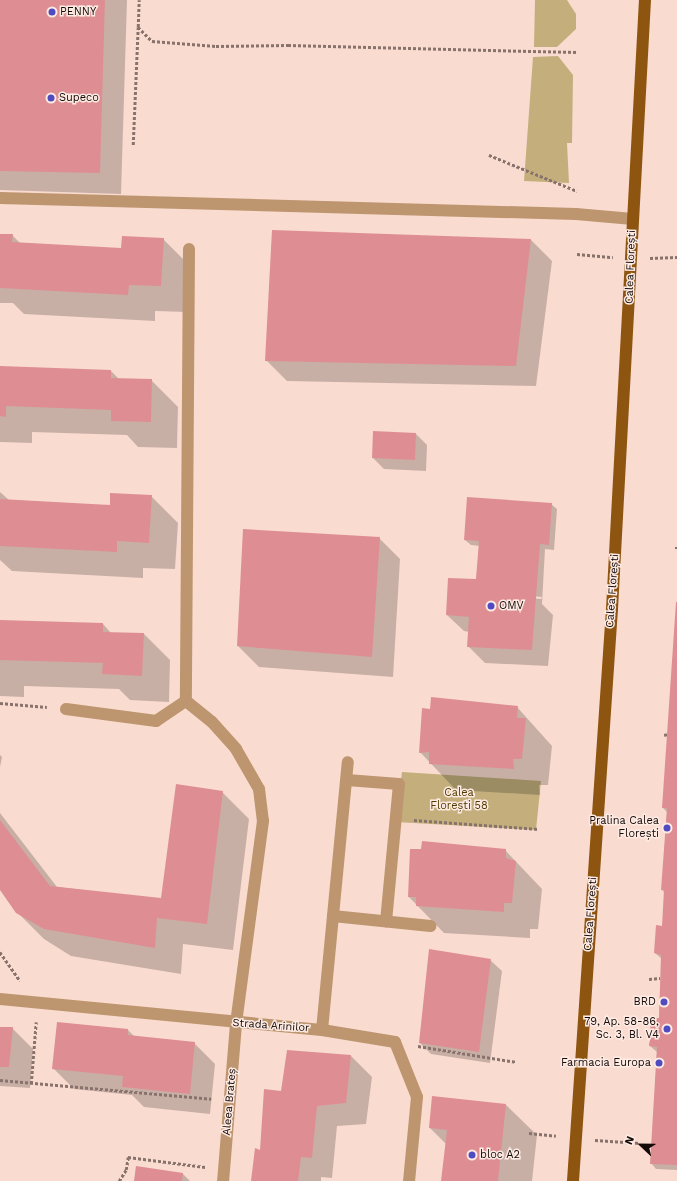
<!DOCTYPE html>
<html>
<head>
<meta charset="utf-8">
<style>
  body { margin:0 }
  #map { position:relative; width:677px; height:1181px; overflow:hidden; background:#fadbd0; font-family:"Work Sans",sans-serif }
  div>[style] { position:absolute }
  .green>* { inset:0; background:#c4af7c }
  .shadow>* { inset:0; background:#0003 }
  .building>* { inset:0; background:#de8e93 }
  .path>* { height:2.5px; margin-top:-1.25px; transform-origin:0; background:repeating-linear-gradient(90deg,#87736c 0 3px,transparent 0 5px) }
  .minor>* { height:12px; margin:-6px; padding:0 6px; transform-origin:6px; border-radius:6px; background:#bd956f }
  .major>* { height:12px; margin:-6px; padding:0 6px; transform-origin:6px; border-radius:6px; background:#8e5510 }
  .dots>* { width:11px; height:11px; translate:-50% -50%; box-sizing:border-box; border:2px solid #feebe4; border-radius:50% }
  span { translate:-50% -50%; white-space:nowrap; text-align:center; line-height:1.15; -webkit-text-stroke:3px #feebe4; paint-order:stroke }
  .poi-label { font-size:11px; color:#140a07 }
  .left { translate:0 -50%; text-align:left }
  .right { translate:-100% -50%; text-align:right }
  .street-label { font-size:11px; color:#140a07 }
  .park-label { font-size:11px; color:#503c00 }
  .north { position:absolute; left:621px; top:1125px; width:40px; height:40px; -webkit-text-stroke:3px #feebe4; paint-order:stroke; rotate:292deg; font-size:11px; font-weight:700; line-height:16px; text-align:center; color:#140a07 }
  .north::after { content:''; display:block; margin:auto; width:14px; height:18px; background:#140a07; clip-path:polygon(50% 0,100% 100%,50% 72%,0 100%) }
</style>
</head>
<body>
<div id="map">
  <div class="green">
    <i style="clip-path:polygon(535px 0,567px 0,576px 14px,576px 29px,557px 47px,534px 47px)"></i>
    <i style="clip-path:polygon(558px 56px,573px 75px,572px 143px,567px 143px,569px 183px,524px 181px,533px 57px)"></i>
    <i style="clip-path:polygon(402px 772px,541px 781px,536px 830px,396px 822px)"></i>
  </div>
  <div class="shadow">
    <i style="clip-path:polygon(0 0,127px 0,121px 194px,0 190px)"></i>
    <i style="clip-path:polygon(273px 231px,531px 240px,552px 261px,536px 386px,287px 381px,266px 360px)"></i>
    <i style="clip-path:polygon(0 235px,12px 235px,20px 243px,122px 249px,163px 239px,190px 266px,187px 312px,155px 311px,155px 321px,24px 314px,13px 303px,0 303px)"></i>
    <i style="clip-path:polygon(0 367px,111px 371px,119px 379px,151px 380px,178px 407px,177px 448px,138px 447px,127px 435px,32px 432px,32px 443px,0 442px)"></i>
    <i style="clip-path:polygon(416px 434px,427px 445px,426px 471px,384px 469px,373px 458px)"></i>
    <i style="clip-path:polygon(0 492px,9px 500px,111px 506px,151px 496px,178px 523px,175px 569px,143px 568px,143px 578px,12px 571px,0 560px)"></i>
    <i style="clip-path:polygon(evenodd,551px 504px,557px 509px,554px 550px,545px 549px,542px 604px,553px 615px,548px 666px,485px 663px,468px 646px,469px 632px,464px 631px,447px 615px,476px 580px,480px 546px,471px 545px,465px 540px,551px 504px,488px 593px,542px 597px,541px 599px,491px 595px,488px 593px)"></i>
    <i style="clip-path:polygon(379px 538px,400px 559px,393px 677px,259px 667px,238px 646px)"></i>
    <i style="clip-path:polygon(677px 605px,677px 1170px,656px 1169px,651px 1163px,657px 1052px,650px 1046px,659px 1019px,662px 959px,655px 953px,663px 928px,665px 893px,662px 890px,667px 812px,663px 808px)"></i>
    <i style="clip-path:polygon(0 621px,103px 624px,111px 633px,144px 634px,170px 660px,169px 702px,130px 700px,119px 689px,24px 686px,24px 697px,0 696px)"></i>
    <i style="clip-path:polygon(517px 707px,552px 746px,548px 785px,539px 785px,540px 795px,456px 790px,420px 752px,431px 710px)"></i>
    <i style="clip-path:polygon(0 755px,2px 757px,0 767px)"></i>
    <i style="clip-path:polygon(222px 792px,249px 819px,233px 950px,183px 944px,181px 974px,71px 956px,44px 939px,17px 912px,0 888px,0 813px,57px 887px,161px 899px)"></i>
    <i style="clip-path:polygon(505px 850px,542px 889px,538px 929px,530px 929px,530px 938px,444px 933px,409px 897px)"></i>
    <i style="clip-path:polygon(490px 960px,502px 971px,490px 1063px,431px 1054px,420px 1043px)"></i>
    <i style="clip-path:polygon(0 1028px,12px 1028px,33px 1049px,30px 1088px,0 1086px)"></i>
    <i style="clip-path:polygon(128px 1030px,135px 1037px,194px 1043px,215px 1064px,210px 1114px,144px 1107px,132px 1095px,74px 1089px,53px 1068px)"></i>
    <i style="clip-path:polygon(288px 1051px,351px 1056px,372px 1077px,366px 1124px,337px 1126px,332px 1178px,321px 1177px,321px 1181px,252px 1181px,282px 1092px)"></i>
    <i style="clip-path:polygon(506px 1105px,537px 1135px,532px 1181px,442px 1181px,446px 1144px,430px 1128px)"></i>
    <i style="clip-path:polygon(183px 1174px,190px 1181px,135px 1181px)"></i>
  </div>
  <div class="building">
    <i style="clip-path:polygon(0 0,105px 0,100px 173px,0 171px)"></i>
    <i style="clip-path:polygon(272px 230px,531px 239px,516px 366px,265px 361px)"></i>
    <i style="clip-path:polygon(0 234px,13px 234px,12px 242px,121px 248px,122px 236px,164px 238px,161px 286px,129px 285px,128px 295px,0 288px)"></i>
    <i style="clip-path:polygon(0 366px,111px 370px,111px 378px,152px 379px,151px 422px,111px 421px,111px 410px,6px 406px,6px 417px,0 416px)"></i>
    <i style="clip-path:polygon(373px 431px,416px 433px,415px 460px,372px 458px)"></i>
    <i style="clip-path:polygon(110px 493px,152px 495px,149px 543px,117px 541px,117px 552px,0 546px,0 499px,110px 505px)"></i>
    <i style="clip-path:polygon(467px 497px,552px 503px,549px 545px,540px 544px,532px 650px,467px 647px,469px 617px,446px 615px,448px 578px,476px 579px,479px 541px,464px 540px)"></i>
    <i style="clip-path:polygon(243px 529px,380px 537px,372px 657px,237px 646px)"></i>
    <i style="clip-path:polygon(676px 602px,677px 602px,677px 1165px,650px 1164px,657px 1047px,649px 1046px,651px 1018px,659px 1018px,661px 955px,654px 953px,656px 925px,662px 926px,664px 890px,661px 890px,667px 808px,662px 808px)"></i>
    <i style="clip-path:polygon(0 620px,103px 623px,103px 632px,144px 633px,142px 676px,102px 674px,103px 663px,0 660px)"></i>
    <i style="clip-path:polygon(431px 697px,518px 706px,517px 718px,526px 718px,522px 759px,513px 759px,514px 769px,429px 764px,429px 752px,419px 753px,422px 708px,430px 709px)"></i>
    <i style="clip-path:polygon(176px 784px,223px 791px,207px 924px,157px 918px,155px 948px,44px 929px,16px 913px,0 890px,0 820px,50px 886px,161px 898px)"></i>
    <i style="clip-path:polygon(422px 841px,506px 849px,506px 858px,516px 861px,512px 903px,504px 903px,504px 912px,416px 906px,416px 897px,408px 897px,410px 849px,421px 849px)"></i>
    <i style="clip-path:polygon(429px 949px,491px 959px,479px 1052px,419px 1043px)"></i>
    <i style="clip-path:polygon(57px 1022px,128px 1029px,128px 1035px,195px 1042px,190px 1094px,122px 1087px,123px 1076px,52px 1069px)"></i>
    <i style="clip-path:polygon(0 1027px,13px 1027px,9px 1067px,0 1067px)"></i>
    <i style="clip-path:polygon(287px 1050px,351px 1055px,346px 1103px,317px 1106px,312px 1158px,301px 1157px,298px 1181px,251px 1181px,255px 1148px,260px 1150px,264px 1089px,281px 1091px)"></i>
    <i style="clip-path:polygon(432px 1096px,506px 1104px,498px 1181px,441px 1181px,447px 1130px,429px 1128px)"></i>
    <i style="clip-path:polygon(136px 1166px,183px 1173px,182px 1181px,134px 1181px)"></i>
  </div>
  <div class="path">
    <i style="left:138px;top:27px;width:27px;rotate:-88deg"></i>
    <i style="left:133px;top:145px;width:118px;rotate:-87.6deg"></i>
    <i style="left:138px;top:27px;width:20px;rotate:45deg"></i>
    <i style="left:152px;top:41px;width:64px;rotate:4.5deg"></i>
    <i style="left:216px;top:46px;width:72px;rotate:-0.8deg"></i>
    <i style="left:288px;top:45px;width:290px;rotate:1.4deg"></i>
    <i style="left:489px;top:155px;width:95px;rotate:22.2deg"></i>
    <i style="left:577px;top:254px;width:36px;rotate:5deg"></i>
    <i style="left:650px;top:258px;width:27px;rotate:-2deg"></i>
    <i style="left:675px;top:548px;width:2px"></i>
    <i style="left:0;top:703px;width:47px;rotate:4.9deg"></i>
    <i style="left:664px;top:735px;width:3px;rotate:-18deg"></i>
    <i style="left:414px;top:820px;width:125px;rotate:4.1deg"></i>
    <i style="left:0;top:952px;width:35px;rotate:55deg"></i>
    <i style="left:649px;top:979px;width:11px;rotate:-5deg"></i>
    <i style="left:418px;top:1046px;width:100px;rotate:9.2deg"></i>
    <i style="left:0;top:1080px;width:212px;rotate:5.1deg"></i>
    <i style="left:31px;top:1084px;width:62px;rotate:-85.4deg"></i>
    <i style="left:529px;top:1133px;width:27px;rotate:6deg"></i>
    <i style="left:595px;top:1140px;width:45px;rotate:3.8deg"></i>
    <i style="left:119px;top:1181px;width:13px;rotate:-58deg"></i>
    <i style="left:126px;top:1170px;width:13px;rotate:-81deg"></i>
    <i style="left:128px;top:1157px;width:78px;rotate:7.4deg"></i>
  </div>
  <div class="minor">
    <i style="left:0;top:198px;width:576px;rotate:1.59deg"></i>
    <i style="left:576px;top:214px;width:57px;rotate:5deg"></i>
    <i style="left:189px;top:249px;width:452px;rotate:90.4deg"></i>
    <i style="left:186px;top:701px;width:33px;rotate:39deg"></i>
    <i style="left:212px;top:722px;width:36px;rotate:48deg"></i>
    <i style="left:236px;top:749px;width:46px;rotate:60.1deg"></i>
    <i style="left:259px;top:789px;width:32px;rotate:83deg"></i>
    <i style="left:263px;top:821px;width:205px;rotate:97.6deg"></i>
    <i style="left:236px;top:1024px;width:158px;rotate:94.7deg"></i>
    <i style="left:66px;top:709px;width:91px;rotate:7.6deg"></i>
    <i style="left:156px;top:721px;width:36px;rotate:-34deg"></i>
    <i style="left:347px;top:780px;width:52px;rotate:4.4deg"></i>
    <i style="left:399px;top:784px;width:138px;rotate:95.4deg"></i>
    <i style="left:333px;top:916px;width:98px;rotate:5.9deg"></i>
    <i style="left:0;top:999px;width:323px;rotate:5.5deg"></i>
    <i style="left:322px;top:1030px;width:269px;rotate:-84.5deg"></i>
    <i style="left:322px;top:1030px;width:74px;rotate:9.3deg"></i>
    <i style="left:395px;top:1042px;width:59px;rotate:68.2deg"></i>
    <i style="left:417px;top:1097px;width:84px;rotate:95.4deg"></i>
  </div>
  <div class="major">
    <i style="left:573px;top:1181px;width:573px;rotate:-86.1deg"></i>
    <i style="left:612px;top:609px;width:610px;rotate:-86.9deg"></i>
  </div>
  <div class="dots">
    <i style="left:52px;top:12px;background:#514bc2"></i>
    <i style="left:51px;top:98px;background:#514bc2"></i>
    <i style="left:491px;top:606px;background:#514bc2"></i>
    <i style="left:667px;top:828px;background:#514bc2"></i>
    <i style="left:664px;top:1002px;background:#514bc2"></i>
    <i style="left:667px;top:1029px;background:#514bc2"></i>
    <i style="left:659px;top:1063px;background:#514bc2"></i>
    <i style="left:472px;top:1155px;background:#514bc2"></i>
  </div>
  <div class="poi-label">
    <span class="left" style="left:60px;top:12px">PENNY</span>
    <span class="left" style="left:59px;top:98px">Supeco</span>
    <span class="left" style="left:499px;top:606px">OMV</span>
    <span class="right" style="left:659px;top:828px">Pralina Calea<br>Florești</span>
    <span class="right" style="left:656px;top:1002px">BRD</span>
    <span class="right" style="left:659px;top:1029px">79, Ap. 58-86,<br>Sc. 3, Bl. V4</span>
    <span class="right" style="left:651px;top:1063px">Farmacia Europa</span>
    <span class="left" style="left:480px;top:1155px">bloc A2</span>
  </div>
  <div class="street-label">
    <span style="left:631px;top:267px;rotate:-88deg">Calea Florești</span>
    <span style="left:613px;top:591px;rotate:-86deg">Calea Florești</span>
    <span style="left:591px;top:914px;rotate:-86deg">Calea Florești</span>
    <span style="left:271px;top:1026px;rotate:4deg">Strada Arinilor</span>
    <span style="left:230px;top:1102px;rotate:-85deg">Aleea Brateș</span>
  </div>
  <div class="park-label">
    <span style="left:459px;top:800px">Calea<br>Florești 58</span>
  </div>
  <div class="north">N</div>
</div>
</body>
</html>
